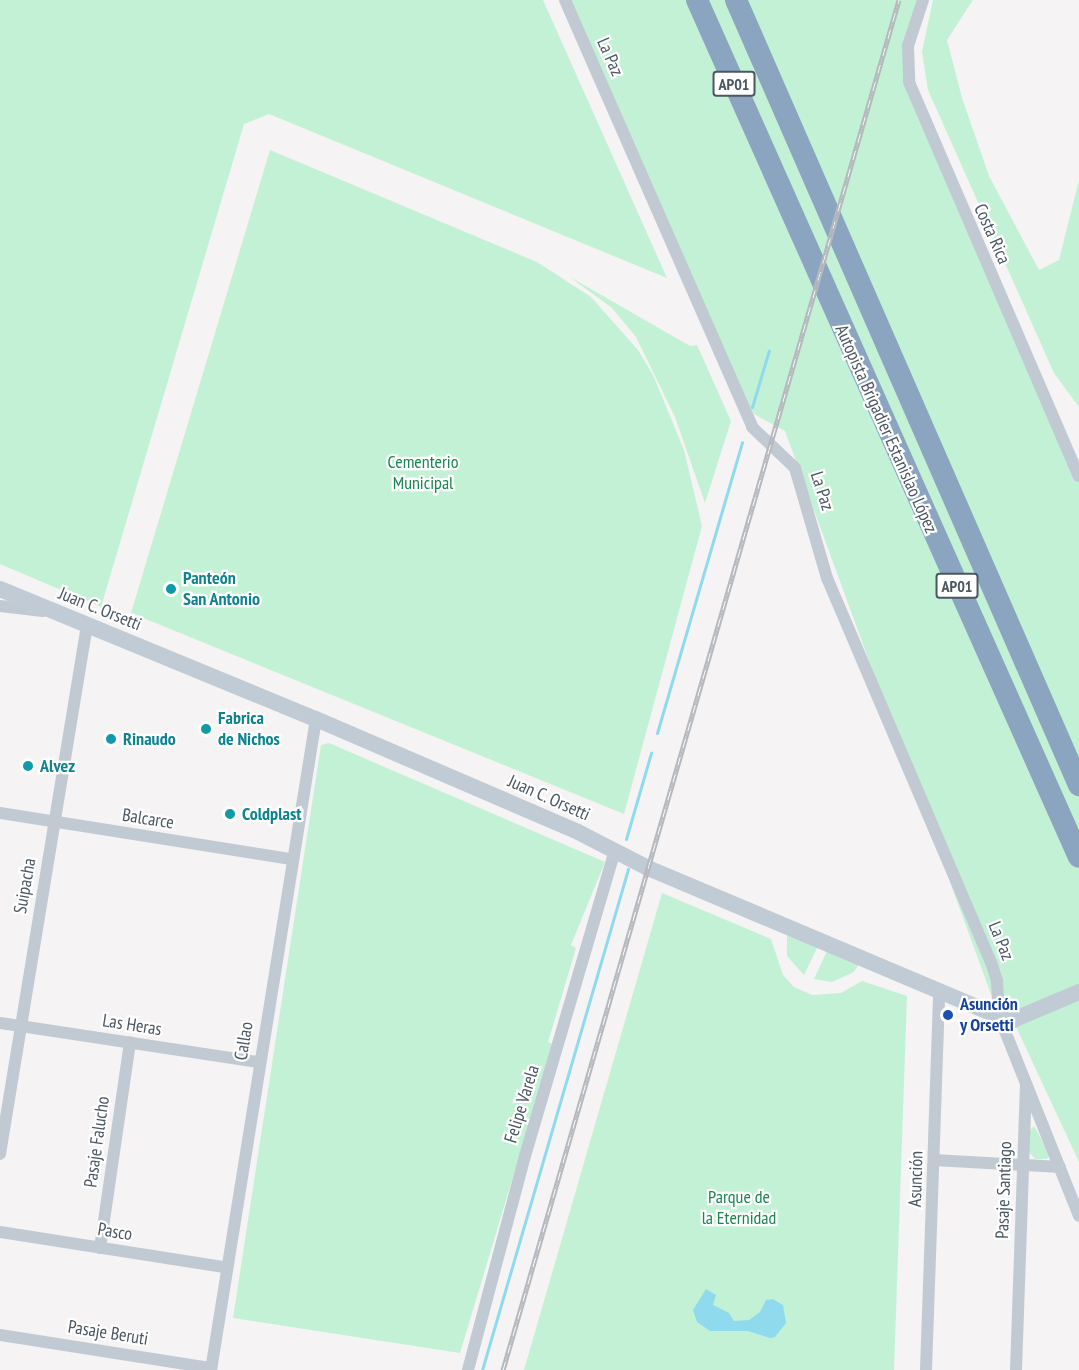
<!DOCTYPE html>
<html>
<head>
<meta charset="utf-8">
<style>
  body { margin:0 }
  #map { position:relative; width:1079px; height:1370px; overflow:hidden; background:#f5f3f3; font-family:"PT Sans Narrow",sans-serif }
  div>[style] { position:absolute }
  .green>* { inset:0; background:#c3f1d5 }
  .water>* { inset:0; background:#90daee }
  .stream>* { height:3px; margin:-1.5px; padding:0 1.5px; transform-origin:1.5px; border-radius:1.5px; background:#90daee }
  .street>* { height:12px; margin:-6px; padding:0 6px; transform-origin:6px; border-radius:6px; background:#c1cad2 }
  .secondary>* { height:16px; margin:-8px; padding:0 8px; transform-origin:8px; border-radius:8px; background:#c1cbd6 }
  .highway>* { height:22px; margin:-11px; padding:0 11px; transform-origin:11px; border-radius:11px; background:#8ba5c1 }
  .rail>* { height:5px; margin-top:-2.5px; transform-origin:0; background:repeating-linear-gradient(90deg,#fff 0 9px,#b5b8bd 0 18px); box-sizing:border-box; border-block:2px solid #b5b8bd }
  .dots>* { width:16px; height:16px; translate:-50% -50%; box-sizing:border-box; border:3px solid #fff; border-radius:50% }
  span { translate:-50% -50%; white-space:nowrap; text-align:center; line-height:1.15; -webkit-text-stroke:4.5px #fff; paint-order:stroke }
  .shield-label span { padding:2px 4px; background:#fff; border:2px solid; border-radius:4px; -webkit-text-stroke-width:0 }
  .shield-label { font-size:16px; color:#4a5661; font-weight:700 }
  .street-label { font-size:18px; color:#4a5661 }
  .park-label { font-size:18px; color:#17864f }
  .culture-label { font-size:18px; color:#0d838f; font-weight:700 }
  .left { translate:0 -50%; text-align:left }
  .transit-label { font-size:18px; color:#164399; font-weight:700 }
</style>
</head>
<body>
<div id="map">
  <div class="green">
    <i style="clip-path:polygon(0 0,543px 0,667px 278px,269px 114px,244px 124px,101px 607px,0 564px)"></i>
    <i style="clip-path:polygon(565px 0,923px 0,906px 65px,1079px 476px,1079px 1162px,1013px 1020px,999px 1016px,785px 431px,754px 414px,731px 374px)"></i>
    <i style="clip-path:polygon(933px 0,973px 0,947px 40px,962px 98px,989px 176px,1039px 270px,1059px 260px,1079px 180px,1079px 407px,1054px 373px,928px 90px,922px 52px)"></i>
    <i style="clip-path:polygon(270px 150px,537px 262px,591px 297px,638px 350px,653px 375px,684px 450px,702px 526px,624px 814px,131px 613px)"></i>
    <i style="clip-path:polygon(570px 277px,690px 346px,697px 345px,731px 421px,705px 503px,675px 417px,636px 337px,612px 308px)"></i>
    <i style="clip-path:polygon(329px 743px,605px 862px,571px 945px,576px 948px,548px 1042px,553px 1044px,460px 1353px,233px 1318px,321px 745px)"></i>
    <i style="clip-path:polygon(662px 893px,771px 939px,783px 975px,794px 987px,812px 995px,841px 993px,862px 981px,907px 996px,894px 1370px,524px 1370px)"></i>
    <i style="clip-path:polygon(787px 933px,818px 946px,804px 975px,787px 956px)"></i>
    <i style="clip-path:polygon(827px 951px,859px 964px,854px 972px,832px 982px,814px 979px)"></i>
    <i style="clip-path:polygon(1034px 1126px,1050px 1155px,1047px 1159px,1035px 1159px,1029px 1152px,1029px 1131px)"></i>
  </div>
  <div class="water">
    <i style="clip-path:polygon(706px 1289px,716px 1295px,713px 1305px,729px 1313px,734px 1321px,749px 1320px,760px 1312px,766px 1300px,773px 1299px,783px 1305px,786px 1323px,775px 1337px,770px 1338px,748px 1331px,710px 1331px,697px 1322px,693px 1310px)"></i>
  </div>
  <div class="stream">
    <i style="left:752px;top:407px;width:59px;rotate:-73.4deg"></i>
    <i style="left:657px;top:733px;width:303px;rotate:-73.7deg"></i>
    <i style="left:626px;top:839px;width:90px;rotate:-73.8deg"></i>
    <i style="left:482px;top:1370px;width:522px;rotate:-73.75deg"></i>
  </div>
  <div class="street">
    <i style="left:565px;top:0;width:466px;rotate:66.3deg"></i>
    <i style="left:752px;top:427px;width:59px;rotate:43.6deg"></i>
    <i style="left:795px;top:468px;width:115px;rotate:73.8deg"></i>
    <i style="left:827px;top:578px;width:418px;rotate:66.9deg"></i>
    <i style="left:991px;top:962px;width:20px;rotate:72deg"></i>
    <i style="left:997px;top:981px;width:35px;rotate:87deg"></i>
    <i style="left:999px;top:1016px;width:215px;rotate:68.2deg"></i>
    <i style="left:923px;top:0;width:48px;rotate:108.1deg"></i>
    <i style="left:908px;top:46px;width:36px;rotate:88deg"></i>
    <i style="left:909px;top:82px;width:429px;rotate:66.7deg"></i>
    <i style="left:0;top:606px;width:43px;rotate:6.6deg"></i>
    <i style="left:0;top:813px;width:295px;rotate:9deg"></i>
    <i style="left:0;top:1023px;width:262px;rotate:8.6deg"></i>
    <i style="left:0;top:1154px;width:536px;rotate:-80.66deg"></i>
    <i style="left:934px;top:1160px;width:126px;rotate:3.2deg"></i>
    <i style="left:0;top:1232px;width:227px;rotate:8.9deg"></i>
    <i style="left:100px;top:1248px;width:208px;rotate:-81.7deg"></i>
    <i style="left:0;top:1335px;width:214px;rotate:8.9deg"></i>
    <i style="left:211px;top:1370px;width:659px;rotate:-80.84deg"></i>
    <i style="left:468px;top:1370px;width:221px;rotate:-75.1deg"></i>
    <i style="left:525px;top:1156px;width:318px;rotate:-73.6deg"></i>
    <i style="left:926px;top:1370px;width:380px;rotate:-88deg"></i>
    <i style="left:1016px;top:1370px;width:284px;rotate:-88deg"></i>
  </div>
  <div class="secondary">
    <i style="left:0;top:589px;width:342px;rotate:22.4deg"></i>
    <i style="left:316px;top:719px;width:285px;rotate:23.3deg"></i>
    <i style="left:578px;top:832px;width:79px;rotate:27.2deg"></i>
    <i style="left:648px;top:868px;width:381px;rotate:22.9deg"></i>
    <i style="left:999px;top:1016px;width:15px;rotate:16deg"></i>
    <i style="left:1013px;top:1020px;width:72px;rotate:-23deg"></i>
  </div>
  <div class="highway">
    <i style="left:697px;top:0;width:938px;rotate:65.98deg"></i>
    <i style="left:736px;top:0;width:857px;rotate:66.4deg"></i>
  </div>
  <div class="rail">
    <i style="left:503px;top:1370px;width:1426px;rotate:-73.88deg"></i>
  </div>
  <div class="dots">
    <i style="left:171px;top:589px;background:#0f9aa8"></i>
    <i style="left:206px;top:729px;background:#0f9aa8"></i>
    <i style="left:111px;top:739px;background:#0f9aa8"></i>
    <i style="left:28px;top:766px;background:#0f9aa8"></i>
    <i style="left:230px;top:814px;background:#0f9aa8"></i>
    <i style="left:948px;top:1015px;background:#1a4fb4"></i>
  </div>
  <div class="shield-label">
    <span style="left:734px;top:84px">AP01</span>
    <span style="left:957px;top:586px">AP01</span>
  </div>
  <div class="street-label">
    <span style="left:610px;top:57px;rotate:66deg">La Paz</span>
    <span style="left:992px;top:234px;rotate:66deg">Costa Rica</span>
    <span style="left:886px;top:429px;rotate:66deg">Autopista Brigadier Estanislao López</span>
    <span style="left:822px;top:491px;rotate:72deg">La Paz</span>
    <span style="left:100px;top:609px;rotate:22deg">Juan C. Orsetti</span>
    <span style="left:549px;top:798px;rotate:24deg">Juan C. Orsetti</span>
    <span style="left:148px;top:819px;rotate:9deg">Balcarce</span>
    <span style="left:25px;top:886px;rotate:-80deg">Suipacha</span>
    <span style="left:1001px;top:941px;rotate:68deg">La Paz</span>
    <span style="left:132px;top:1025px;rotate:9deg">Las Heras</span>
    <span style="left:244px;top:1041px;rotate:-81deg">Callao</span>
    <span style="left:522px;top:1104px;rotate:-73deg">Felipe Varela</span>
    <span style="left:97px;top:1142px;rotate:-82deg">Pasaje Falucho</span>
    <span style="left:916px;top:1179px;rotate:-88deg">Asunción</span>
    <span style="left:1004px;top:1190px;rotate:-88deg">Pasaje Santiago</span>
    <span style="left:115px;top:1232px;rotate:9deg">Pasco</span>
    <span style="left:108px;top:1333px;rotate:9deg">Pasaje Beruti</span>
  </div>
  <div class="park-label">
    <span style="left:423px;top:473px">Cementerio<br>Municipal</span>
    <span style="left:739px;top:1208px">Parque de<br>la Eternidad</span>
  </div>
  <div class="culture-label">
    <span class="left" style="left:183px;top:589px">Panteón<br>San Antonio</span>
    <span class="left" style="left:218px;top:729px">Fabrica<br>de Nichos</span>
    <span class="left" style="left:123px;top:739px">Rinaudo</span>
    <span class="left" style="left:40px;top:766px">Alvez</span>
    <span class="left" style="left:242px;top:814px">Coldplast</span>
  </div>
  <div class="transit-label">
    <span class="left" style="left:960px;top:1015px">Asunción<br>y Orsetti</span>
  </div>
</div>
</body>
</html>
